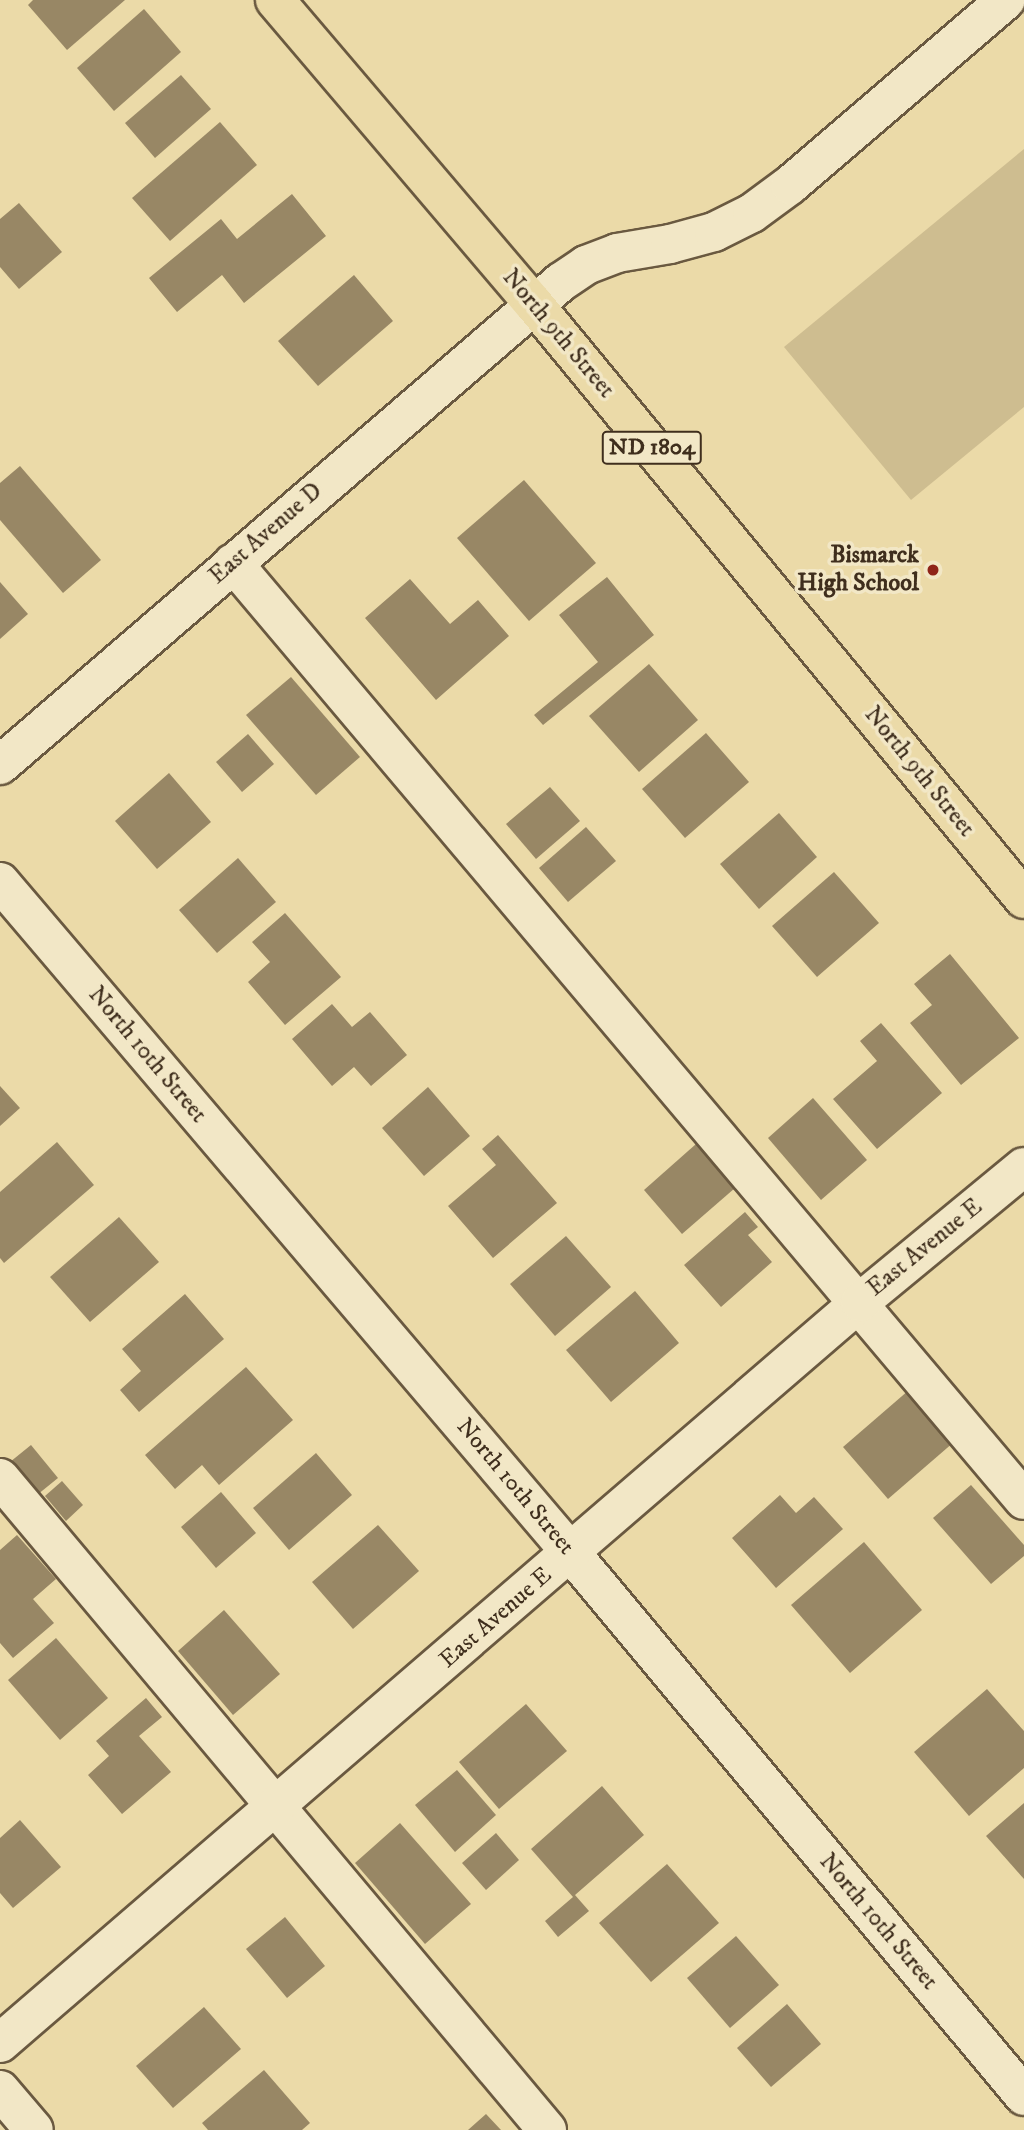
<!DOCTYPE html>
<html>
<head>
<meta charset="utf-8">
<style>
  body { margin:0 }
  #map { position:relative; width:1024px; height:2130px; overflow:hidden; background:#ebdaa8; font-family:"IM FELL DW Pica",serif }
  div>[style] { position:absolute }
  .green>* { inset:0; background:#cebd90 }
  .building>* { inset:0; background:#988765 }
  .roads { filter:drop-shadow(2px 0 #6a5940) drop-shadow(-2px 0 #6a5940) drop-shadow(0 2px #6a5940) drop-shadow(0 -2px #6a5940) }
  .minor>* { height:38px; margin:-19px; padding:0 19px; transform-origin:19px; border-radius:19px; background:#f2e7c6 }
  .major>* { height:38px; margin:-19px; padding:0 19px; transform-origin:19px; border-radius:19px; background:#ebdaa8 }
  .dots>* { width:19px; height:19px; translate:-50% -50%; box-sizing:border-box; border:4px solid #f2e7c6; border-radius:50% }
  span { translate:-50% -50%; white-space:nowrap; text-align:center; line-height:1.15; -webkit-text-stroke:7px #f2e7c6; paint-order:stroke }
  .shield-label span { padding:2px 5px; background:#f2e7c6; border:2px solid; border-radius:5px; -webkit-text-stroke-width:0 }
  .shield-label { font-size:23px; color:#3f2e1d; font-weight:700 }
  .street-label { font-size:24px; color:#3f2e1d }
  .poi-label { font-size:24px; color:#3f2e1d; font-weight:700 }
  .right { translate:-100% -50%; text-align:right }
</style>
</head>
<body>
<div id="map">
  <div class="green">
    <i style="clip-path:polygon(1024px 149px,1024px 407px,911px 500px,784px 347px)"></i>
  </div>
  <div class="building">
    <i style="clip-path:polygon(33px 0,125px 0,67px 50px,28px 5px)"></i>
    <i style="clip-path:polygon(144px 9px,181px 52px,114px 111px,77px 68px)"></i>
    <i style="clip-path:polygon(181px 75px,211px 109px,155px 158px,125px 123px)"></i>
    <i style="clip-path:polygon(220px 122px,257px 165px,170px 241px,132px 198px)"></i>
    <i style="clip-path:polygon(292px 194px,326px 236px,244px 303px,222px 275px,177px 312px,149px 278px,221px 219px,237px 239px)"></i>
    <i style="clip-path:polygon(19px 203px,62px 252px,19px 289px,0 267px,0 219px)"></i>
    <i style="clip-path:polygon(354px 275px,393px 321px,318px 386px,278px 341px)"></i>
    <i style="clip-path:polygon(20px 466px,101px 560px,63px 593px,0 520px,0 483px)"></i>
    <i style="clip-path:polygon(524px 480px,596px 563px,529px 621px,457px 538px)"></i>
    <i style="clip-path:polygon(607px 577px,654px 635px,543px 725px,534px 715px,598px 662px,559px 615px)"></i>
    <i style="clip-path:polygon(410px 579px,450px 624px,478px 600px,509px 636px,436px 700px,365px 618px)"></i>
    <i style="clip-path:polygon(0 582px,28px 614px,0 639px)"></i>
    <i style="clip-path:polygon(649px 664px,698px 720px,639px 772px,589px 716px)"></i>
    <i style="clip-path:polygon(291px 677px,360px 757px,316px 795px,246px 715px)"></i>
    <i style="clip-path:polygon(706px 733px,749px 782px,685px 838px,642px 789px)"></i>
    <i style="clip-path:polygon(248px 734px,274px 764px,242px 792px,216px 762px)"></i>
    <i style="clip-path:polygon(169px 773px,211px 822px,157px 869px,115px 821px)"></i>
    <i style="clip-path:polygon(550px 787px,580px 821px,536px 859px,506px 824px)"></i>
    <i style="clip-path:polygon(779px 813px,817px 857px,759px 909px,720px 864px)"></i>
    <i style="clip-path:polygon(586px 827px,616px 861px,568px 902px,539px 868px)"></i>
    <i style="clip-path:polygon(238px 858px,276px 902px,217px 953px,179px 910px)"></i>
    <i style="clip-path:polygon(834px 872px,879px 923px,817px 977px,772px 926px)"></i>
    <i style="clip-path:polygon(285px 913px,341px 977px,285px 1025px,248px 982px,270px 962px,252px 942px)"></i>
    <i style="clip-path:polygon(950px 954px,1019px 1038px,961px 1085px,910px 1023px,932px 1005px,914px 984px)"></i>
    <i style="clip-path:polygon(332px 1004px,352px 1027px,370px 1012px,407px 1055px,371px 1086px,354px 1067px,332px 1086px,292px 1039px)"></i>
    <i style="clip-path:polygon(881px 1023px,942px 1093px,877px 1149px,833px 1099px,877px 1061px,860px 1041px)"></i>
    <i style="clip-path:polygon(0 1086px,20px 1108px,0 1126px)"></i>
    <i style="clip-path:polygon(428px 1087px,470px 1136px,424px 1176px,382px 1128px)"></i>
    <i style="clip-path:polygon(813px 1098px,867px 1160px,821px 1200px,768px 1138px)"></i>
    <i style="clip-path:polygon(498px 1135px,557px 1203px,493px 1258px,448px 1206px,496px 1165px,482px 1149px)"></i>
    <i style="clip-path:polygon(57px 1142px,94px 1185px,4px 1263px,0 1258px,0 1192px)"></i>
    <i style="clip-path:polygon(696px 1144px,735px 1188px,682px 1234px,644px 1190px)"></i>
    <i style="clip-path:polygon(745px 1212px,758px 1227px,748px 1235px,772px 1262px,721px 1307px,684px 1265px)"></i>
    <i style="clip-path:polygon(119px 1217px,159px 1262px,90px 1322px,50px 1277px)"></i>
    <i style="clip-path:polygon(566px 1236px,611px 1287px,555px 1336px,510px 1284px)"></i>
    <i style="clip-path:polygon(635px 1291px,679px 1343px,611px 1402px,566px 1350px)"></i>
    <i style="clip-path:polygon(185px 1294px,224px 1339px,139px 1412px,120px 1390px,141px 1371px,122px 1349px)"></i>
    <i style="clip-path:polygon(246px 1367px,293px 1420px,219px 1485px,202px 1465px,175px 1489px,145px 1455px)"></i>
    <i style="clip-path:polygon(909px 1390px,954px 1442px,888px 1499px,843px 1447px)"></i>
    <i style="clip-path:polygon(31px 1445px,58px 1478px,37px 1495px,10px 1462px)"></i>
    <i style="clip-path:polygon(316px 1453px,352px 1495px,289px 1550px,253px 1508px)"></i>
    <i style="clip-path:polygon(62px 1481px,83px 1505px,66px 1521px,45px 1496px)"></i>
    <i style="clip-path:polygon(971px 1485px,1024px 1545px,1024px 1556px,991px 1584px,933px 1518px)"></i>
    <i style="clip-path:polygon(221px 1492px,256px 1533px,216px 1568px,181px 1527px)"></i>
    <i style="clip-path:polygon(780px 1495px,796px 1513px,814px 1497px,843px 1529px,776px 1588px,732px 1538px)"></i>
    <i style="clip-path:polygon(378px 1525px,419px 1571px,353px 1629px,312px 1582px)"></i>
    <i style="clip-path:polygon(17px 1535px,56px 1579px,33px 1599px,54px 1623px,13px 1658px,0 1643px,0 1550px)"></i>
    <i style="clip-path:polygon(864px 1542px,922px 1610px,850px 1673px,791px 1605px)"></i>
    <i style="clip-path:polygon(224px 1610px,280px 1674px,233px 1715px,178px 1651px)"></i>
    <i style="clip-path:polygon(56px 1638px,108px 1698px,60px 1740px,8px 1680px)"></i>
    <i style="clip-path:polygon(987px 1689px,1024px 1731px,1024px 1768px,969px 1816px,914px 1752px)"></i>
    <i style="clip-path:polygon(146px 1698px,162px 1717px,139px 1736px,171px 1772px,122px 1814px,88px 1775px,109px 1756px,96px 1741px)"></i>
    <i style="clip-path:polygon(526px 1704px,567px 1751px,499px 1809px,459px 1762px)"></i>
    <i style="clip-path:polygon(457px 1770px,496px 1815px,455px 1852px,415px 1805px)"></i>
    <i style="clip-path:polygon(602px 1786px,644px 1835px,575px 1895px,589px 1911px,558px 1937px,545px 1921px,573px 1897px,531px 1849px)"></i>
    <i style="clip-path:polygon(1024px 1803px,1024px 1879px,986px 1836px)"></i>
    <i style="clip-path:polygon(20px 1820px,61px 1867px,13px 1908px,0 1893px,0 1838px)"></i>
    <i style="clip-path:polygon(400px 1823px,471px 1904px,425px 1944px,355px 1863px)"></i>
    <i style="clip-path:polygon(496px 1833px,519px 1860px,486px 1890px,462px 1863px)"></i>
    <i style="clip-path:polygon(667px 1864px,719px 1923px,651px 1982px,599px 1923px)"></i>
    <i style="clip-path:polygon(285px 1917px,325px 1966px,287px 1998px,246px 1949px)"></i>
    <i style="clip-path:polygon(736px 1936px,779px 1985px,730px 2028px,687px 1978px)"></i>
    <i style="clip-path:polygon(787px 2004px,821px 2044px,771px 2087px,737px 2048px)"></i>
    <i style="clip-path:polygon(204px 2007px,241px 2049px,173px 2108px,136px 2066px)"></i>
    <i style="clip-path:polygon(264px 2070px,310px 2123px,302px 2130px,208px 2130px,202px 2123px)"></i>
    <i style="clip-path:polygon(486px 2114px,501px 2130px,468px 2130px)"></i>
  </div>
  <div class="roads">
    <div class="minor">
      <i style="left:233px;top:563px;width:1226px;rotate:49.83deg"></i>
      <i style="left:0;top:765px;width:740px;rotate:-40.73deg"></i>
      <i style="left:561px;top:282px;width:30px;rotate:-34deg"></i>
      <i style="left:586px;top:265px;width:33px;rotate:-21deg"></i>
      <i style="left:617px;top:253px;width:54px;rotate:-9.6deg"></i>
      <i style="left:670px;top:244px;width:46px;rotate:-15.3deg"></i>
      <i style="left:714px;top:232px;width:42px;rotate:-26.6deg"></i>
      <i style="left:752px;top:213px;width:47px;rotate:-36.4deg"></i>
      <i style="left:790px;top:185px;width:284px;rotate:-40.6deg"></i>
      <i style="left:0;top:882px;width:881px;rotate:49.6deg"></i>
      <i style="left:571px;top:1553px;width:707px;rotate:50.16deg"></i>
      <i style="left:0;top:1478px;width:851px;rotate:50deg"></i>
      <i style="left:0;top:2043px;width:1135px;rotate:-40.75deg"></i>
      <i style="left:860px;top:1302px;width:212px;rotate:-39.5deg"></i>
      <i style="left:0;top:2090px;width:52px;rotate:49.6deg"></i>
    </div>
    <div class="major">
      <i style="left:275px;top:0;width:398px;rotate:49.6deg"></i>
      <i style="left:533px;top:303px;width:772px;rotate:50.52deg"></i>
    </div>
  </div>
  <div class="dots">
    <i style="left:933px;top:570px;background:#8f2418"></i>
  </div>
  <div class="shield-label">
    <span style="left:652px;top:448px">ND 1804</span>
  </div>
  <div class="street-label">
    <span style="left:558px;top:334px;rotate:50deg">North 9th Street</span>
    <span style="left:266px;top:534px;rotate:-41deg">East Avenue D</span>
    <span style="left:919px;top:772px;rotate:51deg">North 9th Street</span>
    <span style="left:147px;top:1055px;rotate:50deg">North 10th Street</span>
    <span style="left:925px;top:1248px;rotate:-39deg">East Avenue E</span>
    <span style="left:515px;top:1487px;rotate:50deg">North 10th Street</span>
    <span style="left:496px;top:1618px;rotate:-41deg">East Avenue E</span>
    <span style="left:878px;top:1922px;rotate:50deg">North 10th Street</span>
  </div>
  <div class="poi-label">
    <span class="right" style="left:919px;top:570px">Bismarck<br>High School</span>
  </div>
</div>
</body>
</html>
